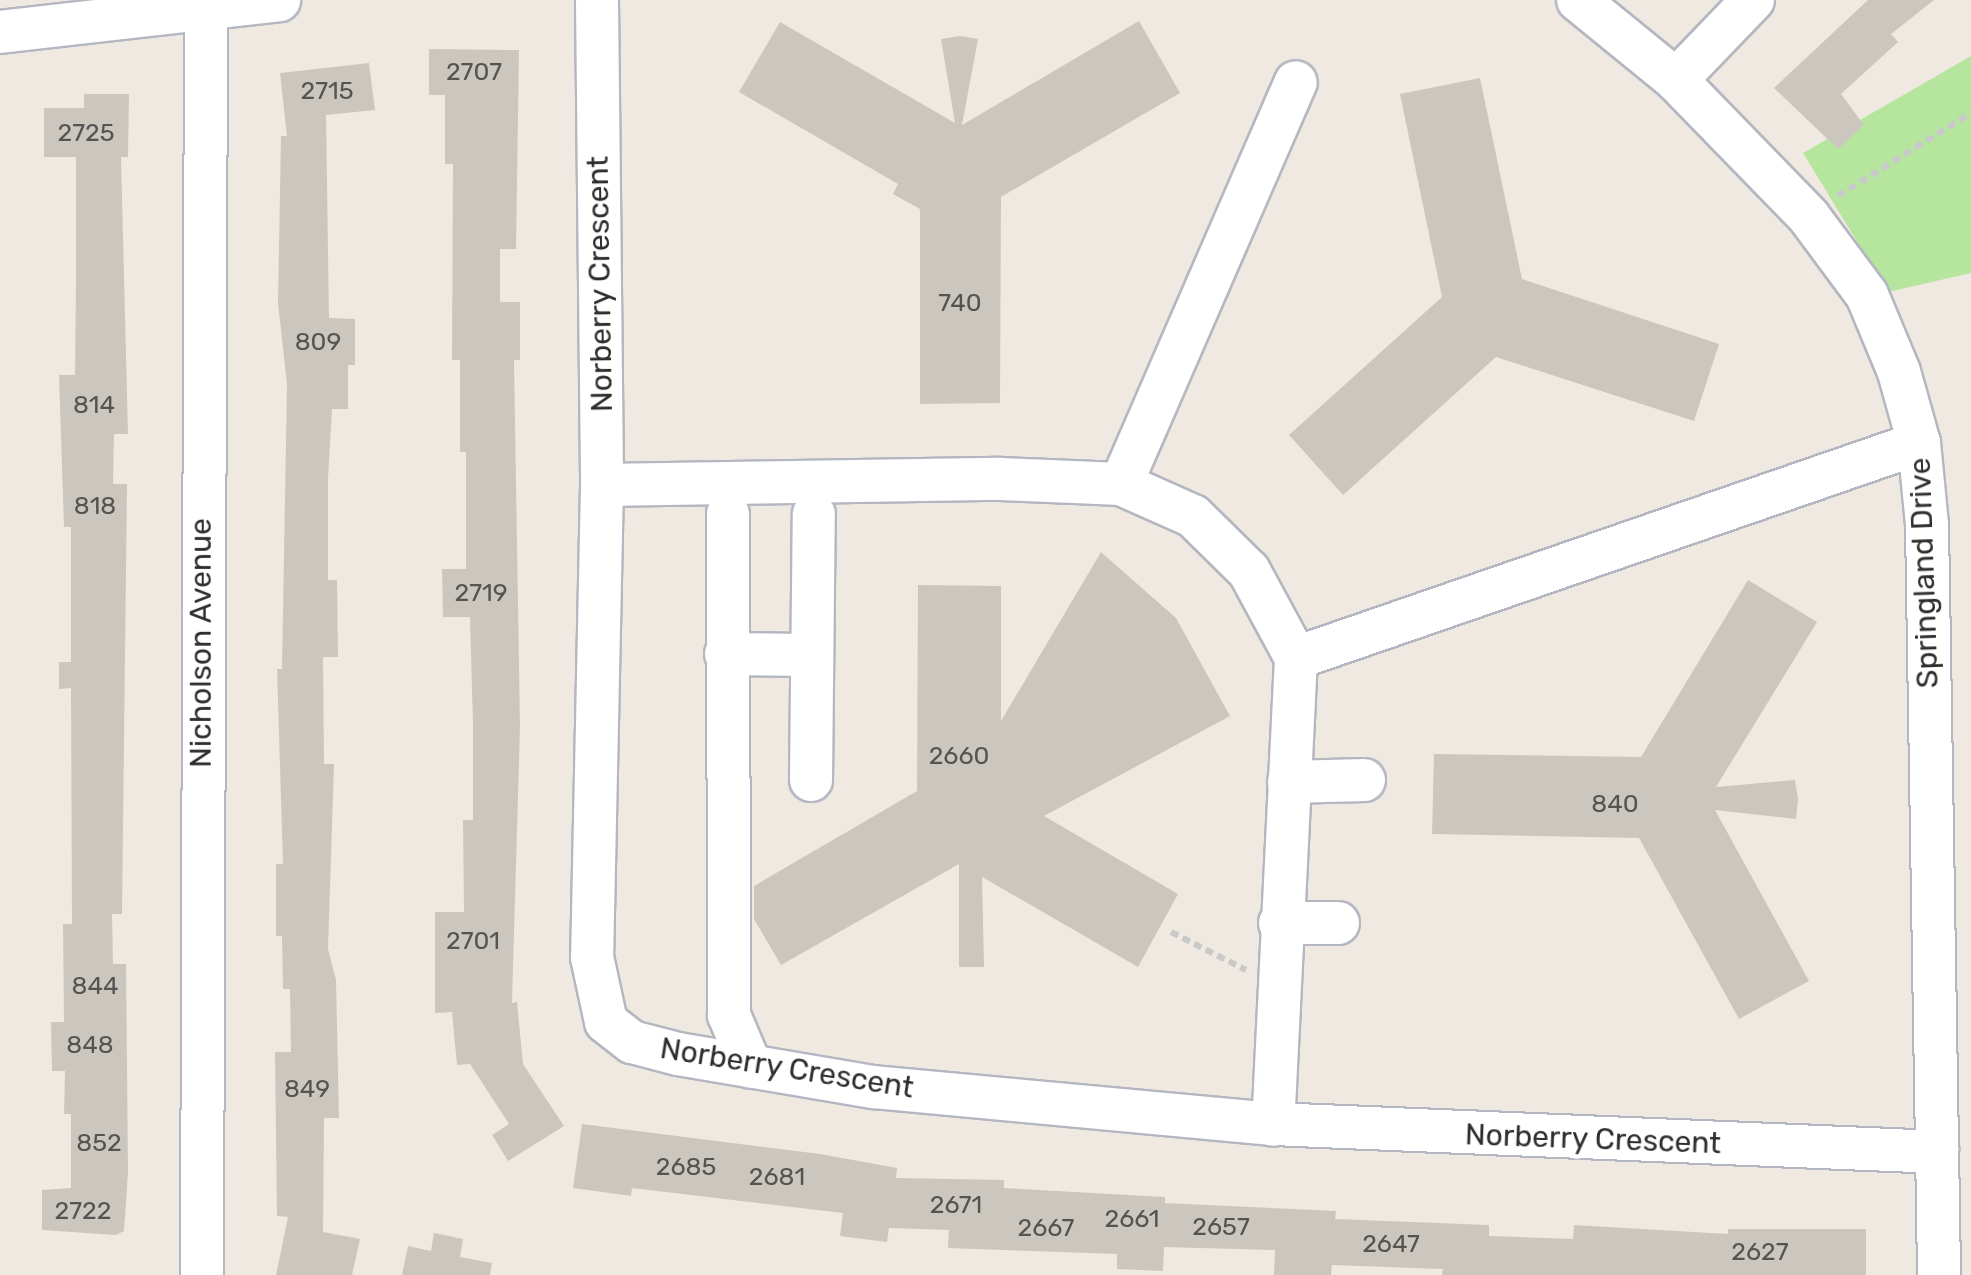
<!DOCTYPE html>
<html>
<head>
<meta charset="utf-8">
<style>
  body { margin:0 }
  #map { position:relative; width:1971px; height:1275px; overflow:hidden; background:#efe9e1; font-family:Rubik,sans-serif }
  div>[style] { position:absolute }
  .green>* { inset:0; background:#b6e59e }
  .building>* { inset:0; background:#cbc7bf }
  .path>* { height:6px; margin-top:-3px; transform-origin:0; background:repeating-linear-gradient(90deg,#c9c9c9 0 8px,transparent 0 13px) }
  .roads { filter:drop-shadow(2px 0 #b4b7c1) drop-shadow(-2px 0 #b4b7c1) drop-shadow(0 2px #b4b7c1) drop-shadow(0 -2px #b4b7c1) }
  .minor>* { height:42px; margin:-21px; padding:0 21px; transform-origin:21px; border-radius:21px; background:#fff }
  span { translate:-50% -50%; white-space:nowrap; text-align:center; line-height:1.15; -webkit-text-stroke:9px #fff; paint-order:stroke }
  .number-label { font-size:25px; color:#555452 }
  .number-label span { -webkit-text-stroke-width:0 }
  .street-label { font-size:30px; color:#2e2e2e }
</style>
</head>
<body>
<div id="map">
  <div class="green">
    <i style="clip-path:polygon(1971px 56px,1971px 273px,1888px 292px,1803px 153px)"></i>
  </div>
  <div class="building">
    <i style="clip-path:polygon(1868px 0,1934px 0,1891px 34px,1898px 42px,1841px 94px,1864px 125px,1838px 149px,1774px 88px)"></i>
    <i style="clip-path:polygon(1139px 21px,1180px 93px,1001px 197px,1000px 403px,920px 404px,920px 209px,893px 194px,898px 184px,739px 92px,780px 22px,955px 123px,941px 39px,960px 36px,978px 39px,962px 125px)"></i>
    <i style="clip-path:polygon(429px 49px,519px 50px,516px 249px,500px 249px,500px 302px,520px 302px,520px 360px,514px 360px,520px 726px,512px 1003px,517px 1002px,523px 1064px,564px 1126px,508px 1161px,492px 1135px,509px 1124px,470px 1064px,457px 1065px,452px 1012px,435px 1013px,435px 912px,464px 912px,463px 820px,473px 820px,473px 725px,470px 617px,443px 617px,442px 569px,466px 569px,466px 452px,460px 452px,460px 360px,452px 360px,453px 164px,445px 164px,445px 95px,429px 95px)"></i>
    <i style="clip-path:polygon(369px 63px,375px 110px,326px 115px,329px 318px,355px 319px,355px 365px,348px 365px,348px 409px,332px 409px,328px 478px,328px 580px,337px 580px,338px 657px,323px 657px,324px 764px,334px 764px,328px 949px,336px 980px,339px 1118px,324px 1118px,323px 1232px,360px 1239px,352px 1275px,276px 1275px,288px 1217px,277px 1216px,275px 1052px,291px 1052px,290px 989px,283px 989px,282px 936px,276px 936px,276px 864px,283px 864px,277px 669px,282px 669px,287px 384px,278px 303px,281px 136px,287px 136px,280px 73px)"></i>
    <i style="clip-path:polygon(1480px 78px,1522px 279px,1719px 344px,1694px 421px,1496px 357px,1343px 495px,1289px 435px,1442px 297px,1400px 94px)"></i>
    <i style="clip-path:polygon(84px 94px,129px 94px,128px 157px,121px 157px,128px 434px,114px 434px,113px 484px,127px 484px,122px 914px,112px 914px,113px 964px,126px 964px,128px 1172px,124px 1231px,116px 1235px,42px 1230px,42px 1190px,71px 1188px,71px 1114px,64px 1114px,65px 1071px,52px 1071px,51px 1022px,64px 1022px,63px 924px,72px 924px,71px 688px,59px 689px,59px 662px,71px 662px,71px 527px,64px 527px,59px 375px,75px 375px,76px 280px,76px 157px,44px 157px,44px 108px,84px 108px)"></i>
    <i style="clip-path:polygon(1101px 552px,1176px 618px,1230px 716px,1044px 816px,1178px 894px,1138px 967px,982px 877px,984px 967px,959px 967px,959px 864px,781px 965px,754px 919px,754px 886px,917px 791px,918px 585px,1001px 586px,1001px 721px)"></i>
    <i style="clip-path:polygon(1748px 580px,1817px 622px,1716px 787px,1795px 780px,1798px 799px,1796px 819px,1715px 810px,1809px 981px,1739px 1019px,1639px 838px,1432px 834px,1434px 754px,1641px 757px)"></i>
    <i style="clip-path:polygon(582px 1124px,820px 1154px,897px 1168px,896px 1178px,1004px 1180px,1004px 1188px,1165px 1197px,1165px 1203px,1336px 1211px,1335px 1219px,1489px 1225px,1489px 1236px,1573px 1239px,1574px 1225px,1728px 1234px,1728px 1229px,1866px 1229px,1866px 1275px,1442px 1275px,1443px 1269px,1332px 1265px,1331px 1275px,1274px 1275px,1275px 1250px,1164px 1247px,1163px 1271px,1117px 1269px,1117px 1254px,948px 1248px,949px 1230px,889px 1228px,887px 1242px,840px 1236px,843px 1213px,632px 1188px,631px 1196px,573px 1188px)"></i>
    <i style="clip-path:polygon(434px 1233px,463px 1239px,460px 1257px,492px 1263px,490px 1275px,402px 1275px,408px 1246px,431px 1251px)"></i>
  </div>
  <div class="path">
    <i style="left:1838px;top:196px;width:157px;rotate:-32deg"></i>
    <i style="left:1171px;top:932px;width:84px;rotate:26.9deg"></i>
  </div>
  <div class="roads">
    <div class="minor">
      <i style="left:597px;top:0;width:485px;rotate:89.4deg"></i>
      <i style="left:602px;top:485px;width:472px;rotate:91.2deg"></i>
      <i style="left:592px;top:957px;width:66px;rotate:77.8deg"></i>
      <i style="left:606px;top:1022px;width:33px;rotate:38deg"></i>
      <i style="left:632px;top:1042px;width:48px;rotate:14.6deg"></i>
      <i style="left:678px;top:1054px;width:199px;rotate:9.6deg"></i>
      <i style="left:874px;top:1087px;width:401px;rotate:5.3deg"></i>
      <i style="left:1273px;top:1124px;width:665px;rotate:2.41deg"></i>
      <i style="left:1578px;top:0;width:127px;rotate:39.2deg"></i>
      <i style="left:1676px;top:80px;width:191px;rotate:45.8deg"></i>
      <i style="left:1809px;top:217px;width:97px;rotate:53.4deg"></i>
      <i style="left:1867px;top:295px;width:83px;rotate:67.4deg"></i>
      <i style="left:1899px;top:372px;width:74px;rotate:74.3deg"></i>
      <i style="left:1919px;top:443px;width:81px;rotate:84.4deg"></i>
      <i style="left:1927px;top:524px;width:751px;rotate:89.08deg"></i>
      <i style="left:0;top:32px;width:281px;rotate:-6.5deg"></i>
      <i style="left:1676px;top:80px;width:111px;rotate:-46.1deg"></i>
      <i style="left:1121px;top:484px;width:438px;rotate:-66.5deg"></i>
      <i style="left:602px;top:485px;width:398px;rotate:-0.9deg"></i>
      <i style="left:1000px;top:479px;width:121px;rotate:2.4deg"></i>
      <i style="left:1121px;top:484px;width:79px;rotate:24deg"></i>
      <i style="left:1193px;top:516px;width:78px;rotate:44.5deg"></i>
      <i style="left:1249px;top:571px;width:99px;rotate:61.6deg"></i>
      <i style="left:1296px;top:658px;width:467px;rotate:92.8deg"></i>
      <i style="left:728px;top:514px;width:501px;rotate:89.89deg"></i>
      <i style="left:729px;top:1015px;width:56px;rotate:67.1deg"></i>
      <i style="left:726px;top:654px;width:86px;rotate:0.7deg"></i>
      <i style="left:1296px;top:658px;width:659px;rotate:-19.04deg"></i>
      <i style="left:811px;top:780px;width:266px;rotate:-89.4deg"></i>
      <i style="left:1289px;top:782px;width:75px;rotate:-1.5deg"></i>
      <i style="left:1280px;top:923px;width:58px"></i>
      <i style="left:202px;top:1275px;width:1264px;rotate:-89.82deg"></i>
    </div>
  </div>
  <div class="number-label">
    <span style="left:474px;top:72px">2707</span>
    <span style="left:327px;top:91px">2715</span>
    <span style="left:86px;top:133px">2725</span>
    <span style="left:960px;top:303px">740</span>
    <span style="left:318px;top:342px">809</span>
    <span style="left:94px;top:405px">814</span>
    <span style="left:95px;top:506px">818</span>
    <span style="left:481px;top:593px">2719</span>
    <span style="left:959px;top:756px">2660</span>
    <span style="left:1615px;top:804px">840</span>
    <span style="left:473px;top:941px">2701</span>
    <span style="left:95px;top:986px">844</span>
    <span style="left:90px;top:1045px">848</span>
    <span style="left:307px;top:1089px">849</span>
    <span style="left:99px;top:1143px">852</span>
    <span style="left:686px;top:1167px">2685</span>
    <span style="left:777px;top:1177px">2681</span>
    <span style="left:956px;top:1205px">2671</span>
    <span style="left:83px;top:1211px">2722</span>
    <span style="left:1132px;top:1219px">2661</span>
    <span style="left:1221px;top:1227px">2657</span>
    <span style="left:1046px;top:1228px">2667</span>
    <span style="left:1391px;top:1244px">2647</span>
    <span style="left:1760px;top:1252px">2627</span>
  </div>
  <div class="street-label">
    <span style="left:600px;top:284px;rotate:-91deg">Norberry Crescent</span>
    <span style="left:1924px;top:573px;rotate:-92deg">Springland Drive</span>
    <span style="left:201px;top:643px;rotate:-90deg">Nicholson Avenue</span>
    <span style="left:787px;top:1068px;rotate:9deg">Norberry Crescent</span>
    <span style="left:1593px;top:1139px;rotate:2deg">Norberry Crescent</span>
  </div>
</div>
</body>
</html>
